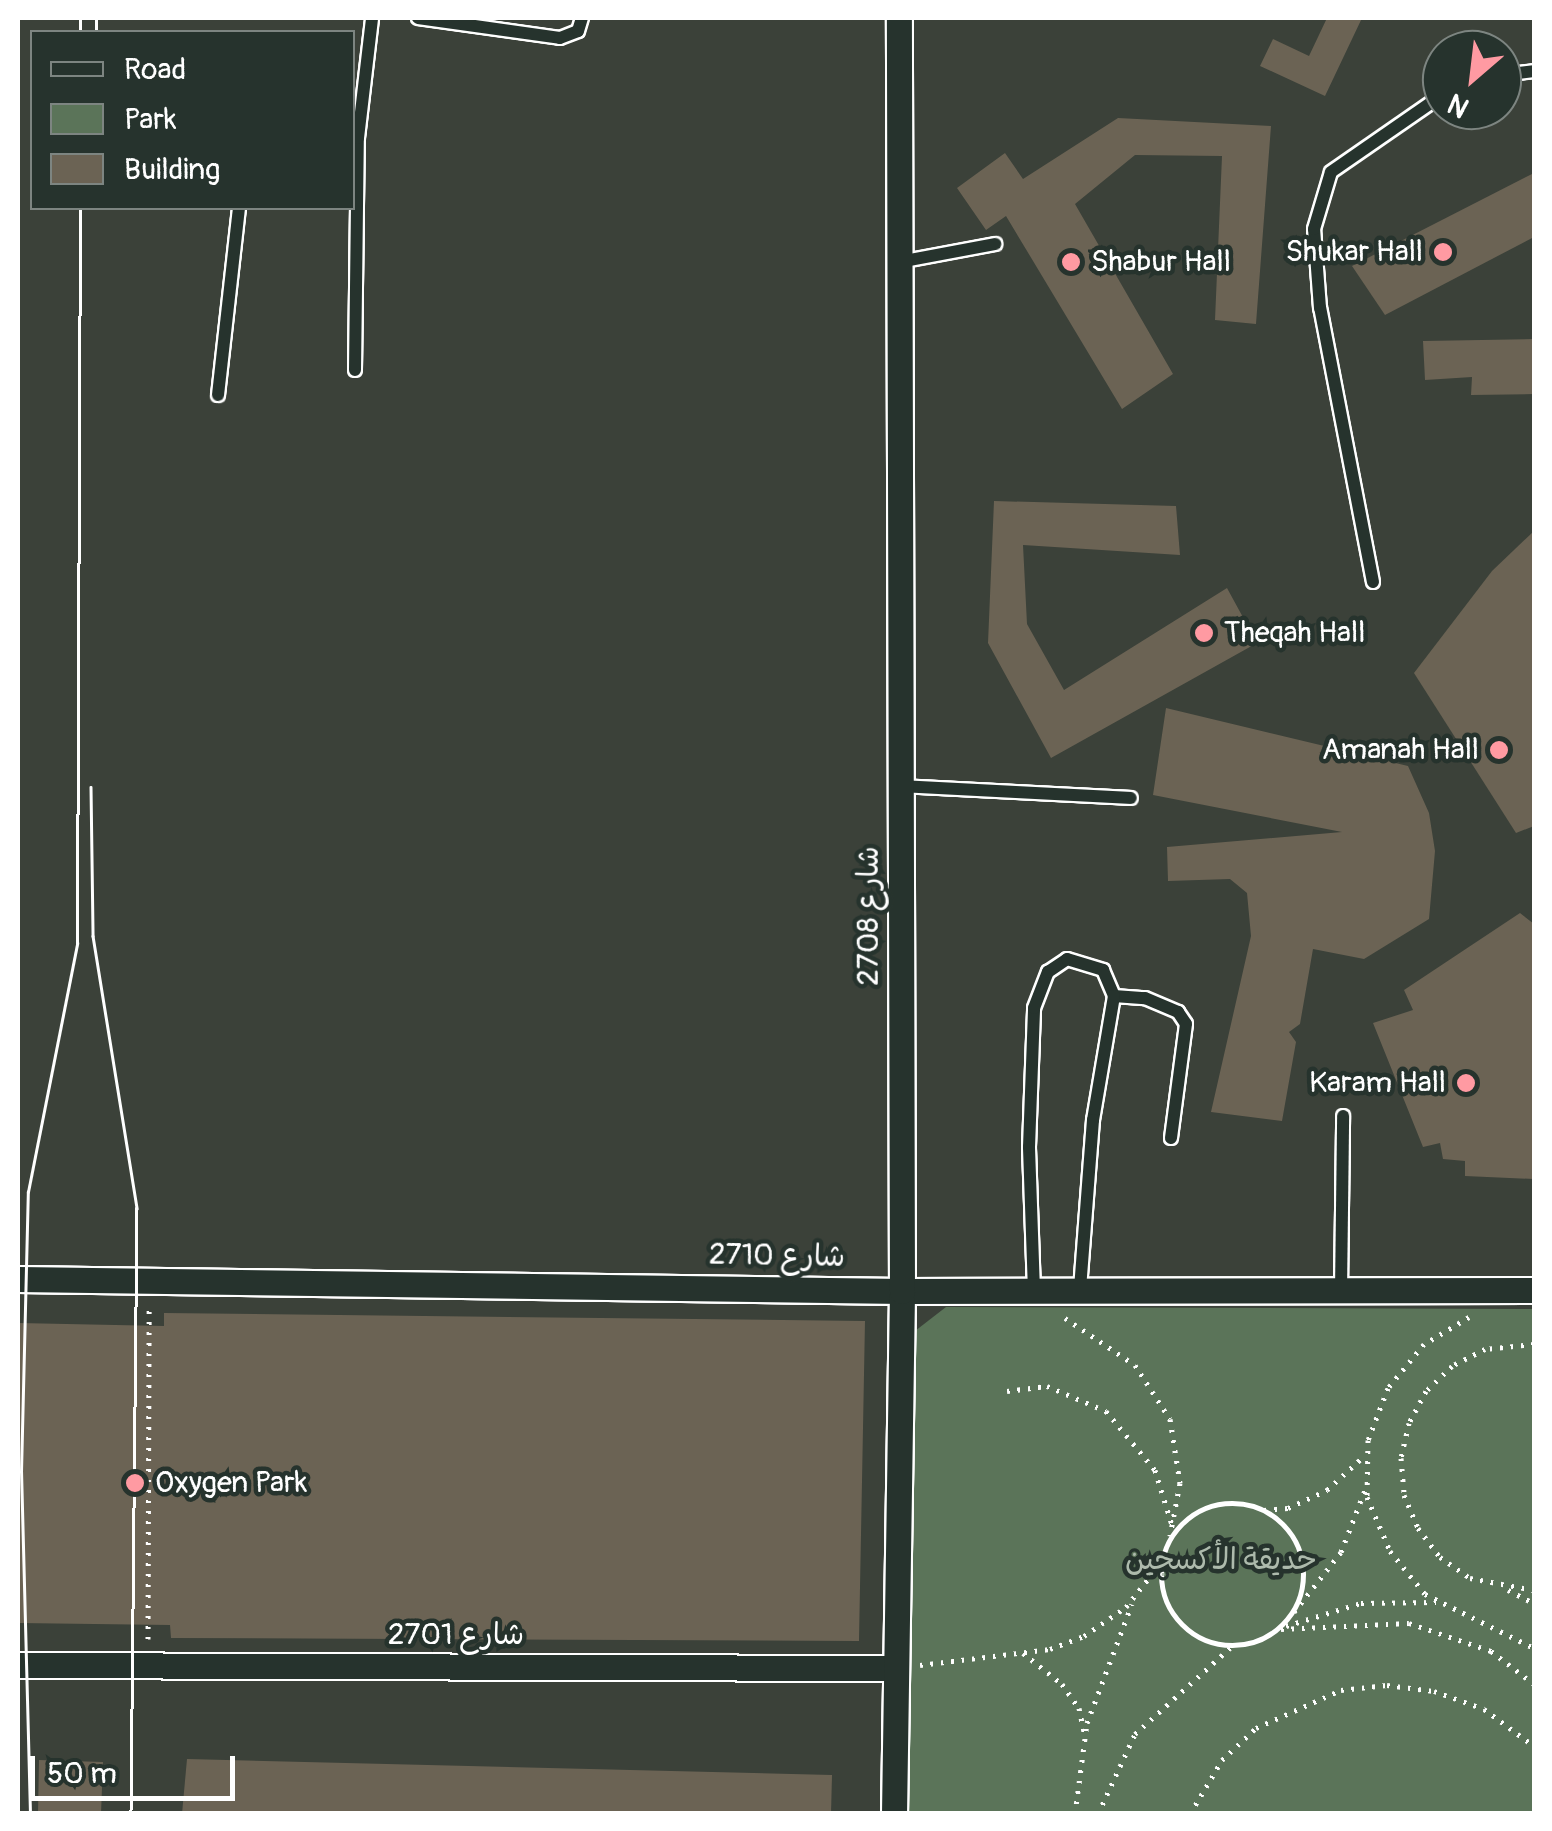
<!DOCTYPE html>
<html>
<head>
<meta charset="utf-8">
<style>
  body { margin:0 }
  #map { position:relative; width:1552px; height:1831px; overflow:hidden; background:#3b4139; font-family:Pangolin,"Playpen Sans Arabic",sans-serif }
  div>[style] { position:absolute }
  .green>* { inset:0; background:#5b7459 }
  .building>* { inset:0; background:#6b6354 }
  .path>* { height:5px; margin-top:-2.5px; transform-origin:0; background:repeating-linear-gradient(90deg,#fff 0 2.5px,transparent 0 10.5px) }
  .path>.ring { margin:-2.5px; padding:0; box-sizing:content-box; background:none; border:5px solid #fff; border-radius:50% }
  .roads { filter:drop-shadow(2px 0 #fff) drop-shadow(-2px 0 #fff) drop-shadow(0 2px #fff) drop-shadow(0 -2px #fff) }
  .service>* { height:12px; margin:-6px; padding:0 6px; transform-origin:6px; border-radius:6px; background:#26332d }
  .minor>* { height:25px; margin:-12.5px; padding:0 12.5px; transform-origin:12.5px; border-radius:12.5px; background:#26332d }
  .tram>* { height:2.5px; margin:-1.25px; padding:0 1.25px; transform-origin:1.25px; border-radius:1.25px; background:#fff }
  .dots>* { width:28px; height:28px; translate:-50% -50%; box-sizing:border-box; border:5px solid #26332d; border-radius:50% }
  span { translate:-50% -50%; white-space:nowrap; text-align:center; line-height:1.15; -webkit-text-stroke:9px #26332d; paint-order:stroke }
  .poi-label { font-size:30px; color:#fff }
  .right { translate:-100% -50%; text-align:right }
  .left { translate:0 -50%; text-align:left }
  .street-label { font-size:30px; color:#fff }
  .park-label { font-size:30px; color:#adbaac }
  .frame { position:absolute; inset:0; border:20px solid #fff; pointer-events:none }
  .legend { position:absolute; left:30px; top:30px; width:325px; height:180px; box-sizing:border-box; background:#26332d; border:2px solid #7d8581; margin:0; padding:12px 18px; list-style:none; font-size:30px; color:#fff }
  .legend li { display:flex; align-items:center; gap:20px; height:50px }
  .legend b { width:50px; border:2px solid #7d8581 }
  .north { position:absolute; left:1422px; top:30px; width:100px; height:100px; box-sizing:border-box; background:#26332d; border:2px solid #7d8581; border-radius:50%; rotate:208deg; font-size:28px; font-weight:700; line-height:40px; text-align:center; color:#fff }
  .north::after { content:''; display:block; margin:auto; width:35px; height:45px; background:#ff9aa2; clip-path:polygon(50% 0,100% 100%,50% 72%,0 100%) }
  .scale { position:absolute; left:30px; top:1756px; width:205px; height:45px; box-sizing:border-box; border:5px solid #fff; border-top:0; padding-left:12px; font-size:30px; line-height:35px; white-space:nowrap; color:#fff; -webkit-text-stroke:8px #26332d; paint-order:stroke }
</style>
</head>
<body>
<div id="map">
  <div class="green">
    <i style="clip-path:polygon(946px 1307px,1534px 1309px,1534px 1813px,908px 1814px,909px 1351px,915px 1331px)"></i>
  </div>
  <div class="building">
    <i style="clip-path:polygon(1327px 18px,1362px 18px,1325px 96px,1260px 66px,1273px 39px,1309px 56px)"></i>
    <i style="clip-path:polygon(1118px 118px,1271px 126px,1256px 324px,1215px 320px,1222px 156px,1135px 155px,1075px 204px,1173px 374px,1122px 409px,1006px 216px,986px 230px,957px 188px,1005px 153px,1023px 179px)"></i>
    <i style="clip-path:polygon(1534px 173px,1534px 237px,1385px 315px,1352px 266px)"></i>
    <i style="clip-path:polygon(1534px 339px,1534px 394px,1471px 395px,1472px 377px,1425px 380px,1423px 341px)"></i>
    <i style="clip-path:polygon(994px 501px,1176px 506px,1180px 555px,1023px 545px,1027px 624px,1064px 690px,1227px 588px,1257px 643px,1051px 758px,988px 643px)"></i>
    <i style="clip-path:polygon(1534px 531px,1534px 826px,1516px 833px,1414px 673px,1492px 571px)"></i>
    <i style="clip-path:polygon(1166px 708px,1408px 766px,1429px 813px,1435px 851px,1429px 919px,1364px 959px,1313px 949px,1300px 1024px,1289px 1032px,1296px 1042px,1282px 1121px,1211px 1112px,1251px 936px,1247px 893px,1230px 879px,1168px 881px,1167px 847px,1342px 832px,1153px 795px)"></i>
    <i style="clip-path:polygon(1520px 913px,1534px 924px,1534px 1179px,1465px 1176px,1465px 1161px,1443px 1159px,1440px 1143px,1423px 1147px,1373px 1023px,1413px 1010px,1404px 990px)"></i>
    <i style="clip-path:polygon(164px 1313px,865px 1321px,859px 1641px,171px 1638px,170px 1625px,18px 1623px,18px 1323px,164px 1326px)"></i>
    <i style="clip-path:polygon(187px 1759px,832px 1775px,831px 1814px,182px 1814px)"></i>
    <i style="clip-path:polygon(39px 1760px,103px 1762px,101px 1814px,38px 1814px)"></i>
  </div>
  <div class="path">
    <i style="left:1469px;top:1317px;width:52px;rotate:149deg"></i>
    <i style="left:1424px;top:1344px;width:57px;rotate:129.3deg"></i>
    <i style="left:1388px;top:1388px;width:56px;rotate:111deg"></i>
    <i style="left:1368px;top:1440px;width:57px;rotate:91deg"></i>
    <i style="left:1367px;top:1497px;width:59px;rotate:66.9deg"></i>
    <i style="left:1390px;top:1551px;width:55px;rotate:50.9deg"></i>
    <i style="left:1425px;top:1594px;width:122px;rotate:26.4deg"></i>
    <i style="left:1065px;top:1318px;width:84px;rotate:33.9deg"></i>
    <i style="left:1135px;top:1365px;width:64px;rotate:57.1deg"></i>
    <i style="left:1170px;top:1419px;width:65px;rotate:81.1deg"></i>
    <i style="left:1180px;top:1483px;width:54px;rotate:100.7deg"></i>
    <i style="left:1534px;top:1344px;width:49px;rotate:174.2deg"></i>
    <i style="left:1485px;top:1349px;width:37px;rotate:153deg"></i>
    <i style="left:1452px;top:1366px;width:36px;rotate:136deg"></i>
    <i style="left:1426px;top:1391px;width:36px;rotate:118deg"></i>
    <i style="left:1409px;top:1423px;width:36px;rotate:103deg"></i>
    <i style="left:1401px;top:1458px;width:37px;rotate:85deg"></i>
    <i style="left:1404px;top:1495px;width:36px;rotate:67deg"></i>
    <i style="left:1418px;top:1528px;width:36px;rotate:53deg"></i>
    <i style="left:1440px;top:1557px;width:37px;rotate:35deg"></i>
    <i style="left:1470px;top:1578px;width:65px;rotate:10.6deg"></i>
    <i style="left:1007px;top:1391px;width:40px;rotate:-7.1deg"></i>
    <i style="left:1047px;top:1386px;width:64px;rotate:23deg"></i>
    <i style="left:1106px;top:1411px;width:77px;rotate:50.3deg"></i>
    <i style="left:1155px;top:1470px;width:58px;rotate:72.8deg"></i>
    <i class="ring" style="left:1161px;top:1503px;width:137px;height:137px"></i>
    <i style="left:1264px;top:1510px;width:24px;rotate:-5deg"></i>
    <i style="left:1288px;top:1508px;width:43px;rotate:-24.8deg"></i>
    <i style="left:1327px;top:1490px;width:52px;rotate:-42.6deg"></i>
    <i style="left:1508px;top:1590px;width:29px;rotate:27deg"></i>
    <i style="left:1294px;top:1612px;width:76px;rotate:-51.9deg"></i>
    <i style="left:1341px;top:1552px;width:66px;rotate:-68.8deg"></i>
    <i style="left:1286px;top:1626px;width:78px;rotate:-17deg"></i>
    <i style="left:1361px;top:1603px;width:75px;rotate:-0.8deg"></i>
    <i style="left:1281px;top:1629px;width:128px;rotate:-2.7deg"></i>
    <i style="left:1409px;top:1623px;width:87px;rotate:18.9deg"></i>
    <i style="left:1491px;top:1651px;width:54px;rotate:37.5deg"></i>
    <i style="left:148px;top:1639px;width:334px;rotate:-89.8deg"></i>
    <i style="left:1023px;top:1653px;width:50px;rotate:38.5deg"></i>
    <i style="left:1062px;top:1684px;width:29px;rotate:55deg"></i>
    <i style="left:1079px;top:1708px;width:25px;rotate:78deg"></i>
    <i style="left:920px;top:1665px;width:131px;rotate:-7deg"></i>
    <i style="left:1050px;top:1649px;width:36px;rotate:-21deg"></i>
    <i style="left:1084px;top:1636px;width:51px;rotate:-34.6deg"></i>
    <i style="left:1126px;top:1607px;width:55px;rotate:-51.7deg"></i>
    <i style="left:1075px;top:1814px;width:92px;rotate:-82.5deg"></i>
    <i style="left:1087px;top:1723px;width:127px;rotate:-69.3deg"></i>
    <i style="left:1098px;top:1814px;width:88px;rotate:-65.2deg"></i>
    <i style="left:1135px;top:1734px;width:132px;rotate:-42.2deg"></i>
    <i style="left:1190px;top:1814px;width:63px;rotate:-59.3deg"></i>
    <i style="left:1222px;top:1760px;width:47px;rotate:-43.3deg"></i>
    <i style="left:1256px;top:1728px;width:93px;rotate:-24.1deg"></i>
    <i style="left:1341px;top:1690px;width:46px;rotate:-6.2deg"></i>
    <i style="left:1387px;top:1685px;width:47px;rotate:7.3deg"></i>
    <i style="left:1434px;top:1691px;width:53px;rotate:19.8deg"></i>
    <i style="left:1484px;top:1709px;width:62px;rotate:36.5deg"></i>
  </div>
  <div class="roads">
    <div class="service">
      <i style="left:418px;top:18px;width:143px;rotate:8deg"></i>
      <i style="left:560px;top:38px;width:19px;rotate:-21deg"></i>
      <i style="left:578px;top:31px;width:14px;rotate:-73deg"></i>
      <i style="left:1502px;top:75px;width:32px;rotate:-7deg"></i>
      <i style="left:899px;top:262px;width:98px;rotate:-10.6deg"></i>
      <i style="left:355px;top:370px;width:232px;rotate:-89.3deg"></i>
      <i style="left:358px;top:138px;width:121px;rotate:-83.3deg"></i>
      <i style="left:218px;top:395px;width:188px;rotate:-83.6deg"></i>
      <i style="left:1373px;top:582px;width:279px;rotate:-100.9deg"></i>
      <i style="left:1320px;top:308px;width:79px;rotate:-94.3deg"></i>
      <i style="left:1314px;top:229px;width:59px;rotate:-73.4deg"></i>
      <i style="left:1331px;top:172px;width:135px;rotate:-34.7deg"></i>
      <i style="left:901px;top:786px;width:230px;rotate:3deg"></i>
      <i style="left:1114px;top:996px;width:31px;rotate:4deg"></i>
      <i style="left:1145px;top:998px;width:36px;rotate:23deg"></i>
      <i style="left:1178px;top:1012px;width:14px;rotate:56deg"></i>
      <i style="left:1186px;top:1024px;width:115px;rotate:97.5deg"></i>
      <i style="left:1034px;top:1291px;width:144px;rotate:-92deg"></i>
      <i style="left:1029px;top:1147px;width:139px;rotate:-87.9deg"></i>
      <i style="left:1034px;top:1008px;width:39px;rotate:-69deg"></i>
      <i style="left:1048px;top:972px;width:23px;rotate:-34deg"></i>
      <i style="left:1067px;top:959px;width:38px;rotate:17deg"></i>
      <i style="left:1103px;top:970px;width:28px;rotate:67deg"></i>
      <i style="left:1114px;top:996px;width:126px;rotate:99.6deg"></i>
      <i style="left:1093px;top:1120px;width:170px;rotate:94.4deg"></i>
      <i style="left:1341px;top:1291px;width:175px;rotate:-89.3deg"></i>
    </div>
    <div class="minor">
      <i style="left:18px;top:1279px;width:884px;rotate:0.78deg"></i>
      <i style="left:902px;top:1291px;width:632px;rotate:-0.09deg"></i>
      <i style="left:18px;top:1665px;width:877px;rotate:0.2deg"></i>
      <i style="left:894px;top:1814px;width:523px;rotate:-89.12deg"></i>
      <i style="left:902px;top:1291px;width:1273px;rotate:-90.14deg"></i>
    </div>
  </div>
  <div class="tram">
    <i style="left:80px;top:32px;width:14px;rotate:-90deg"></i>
    <i style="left:96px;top:32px;width:14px;rotate:-90deg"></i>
    <i style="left:91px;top:787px;width:149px;rotate:89.2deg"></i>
    <i style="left:93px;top:936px;width:276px;rotate:80.8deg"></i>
    <i style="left:137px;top:1208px;width:606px;rotate:90.57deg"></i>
    <i style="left:30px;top:1814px;width:342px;rotate:-91.5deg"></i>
    <i style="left:21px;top:1472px;width:280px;rotate:-88.6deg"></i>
    <i style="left:28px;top:1192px;width:253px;rotate:-78.8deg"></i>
    <i style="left:77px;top:944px;width:736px;rotate:-89.77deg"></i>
  </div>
  <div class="dots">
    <i style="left:1443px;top:252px;background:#ff9aa2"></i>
    <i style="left:1071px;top:262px;background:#ff9aa2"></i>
    <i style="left:1204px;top:633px;background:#ff9aa2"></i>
    <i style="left:1499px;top:750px;background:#ff9aa2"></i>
    <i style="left:1466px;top:1083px;background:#ff9aa2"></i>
    <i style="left:135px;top:1483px;background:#ff9aa2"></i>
  </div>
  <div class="poi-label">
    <span class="right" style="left:1423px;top:252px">Shukar Hall</span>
    <span class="left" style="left:1091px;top:262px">Shabur Hall</span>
    <span class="left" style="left:1224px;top:633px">Theqah Hall</span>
    <span class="right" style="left:1479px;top:750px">Amanah Hall</span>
    <span class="right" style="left:1446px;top:1083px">Karam Hall</span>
    <span class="left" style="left:155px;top:1483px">Oxygen Park</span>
  </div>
  <div class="street-label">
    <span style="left:869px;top:916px;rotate:-90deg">شارع 2708</span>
    <span style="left:777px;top:1256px;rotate:1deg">شارع 2710</span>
    <span style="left:456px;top:1635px">شارع 2701</span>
  </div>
  <div class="park-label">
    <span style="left:1221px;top:1560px">حديقة الأكسجين</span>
  </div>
  <div class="frame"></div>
  <ul class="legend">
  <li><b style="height:12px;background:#26332d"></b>Road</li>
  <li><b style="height:28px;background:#5b7459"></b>Park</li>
  <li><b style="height:28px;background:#6b6354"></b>Building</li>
  </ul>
  <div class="north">N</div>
  <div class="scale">50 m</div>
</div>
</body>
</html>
